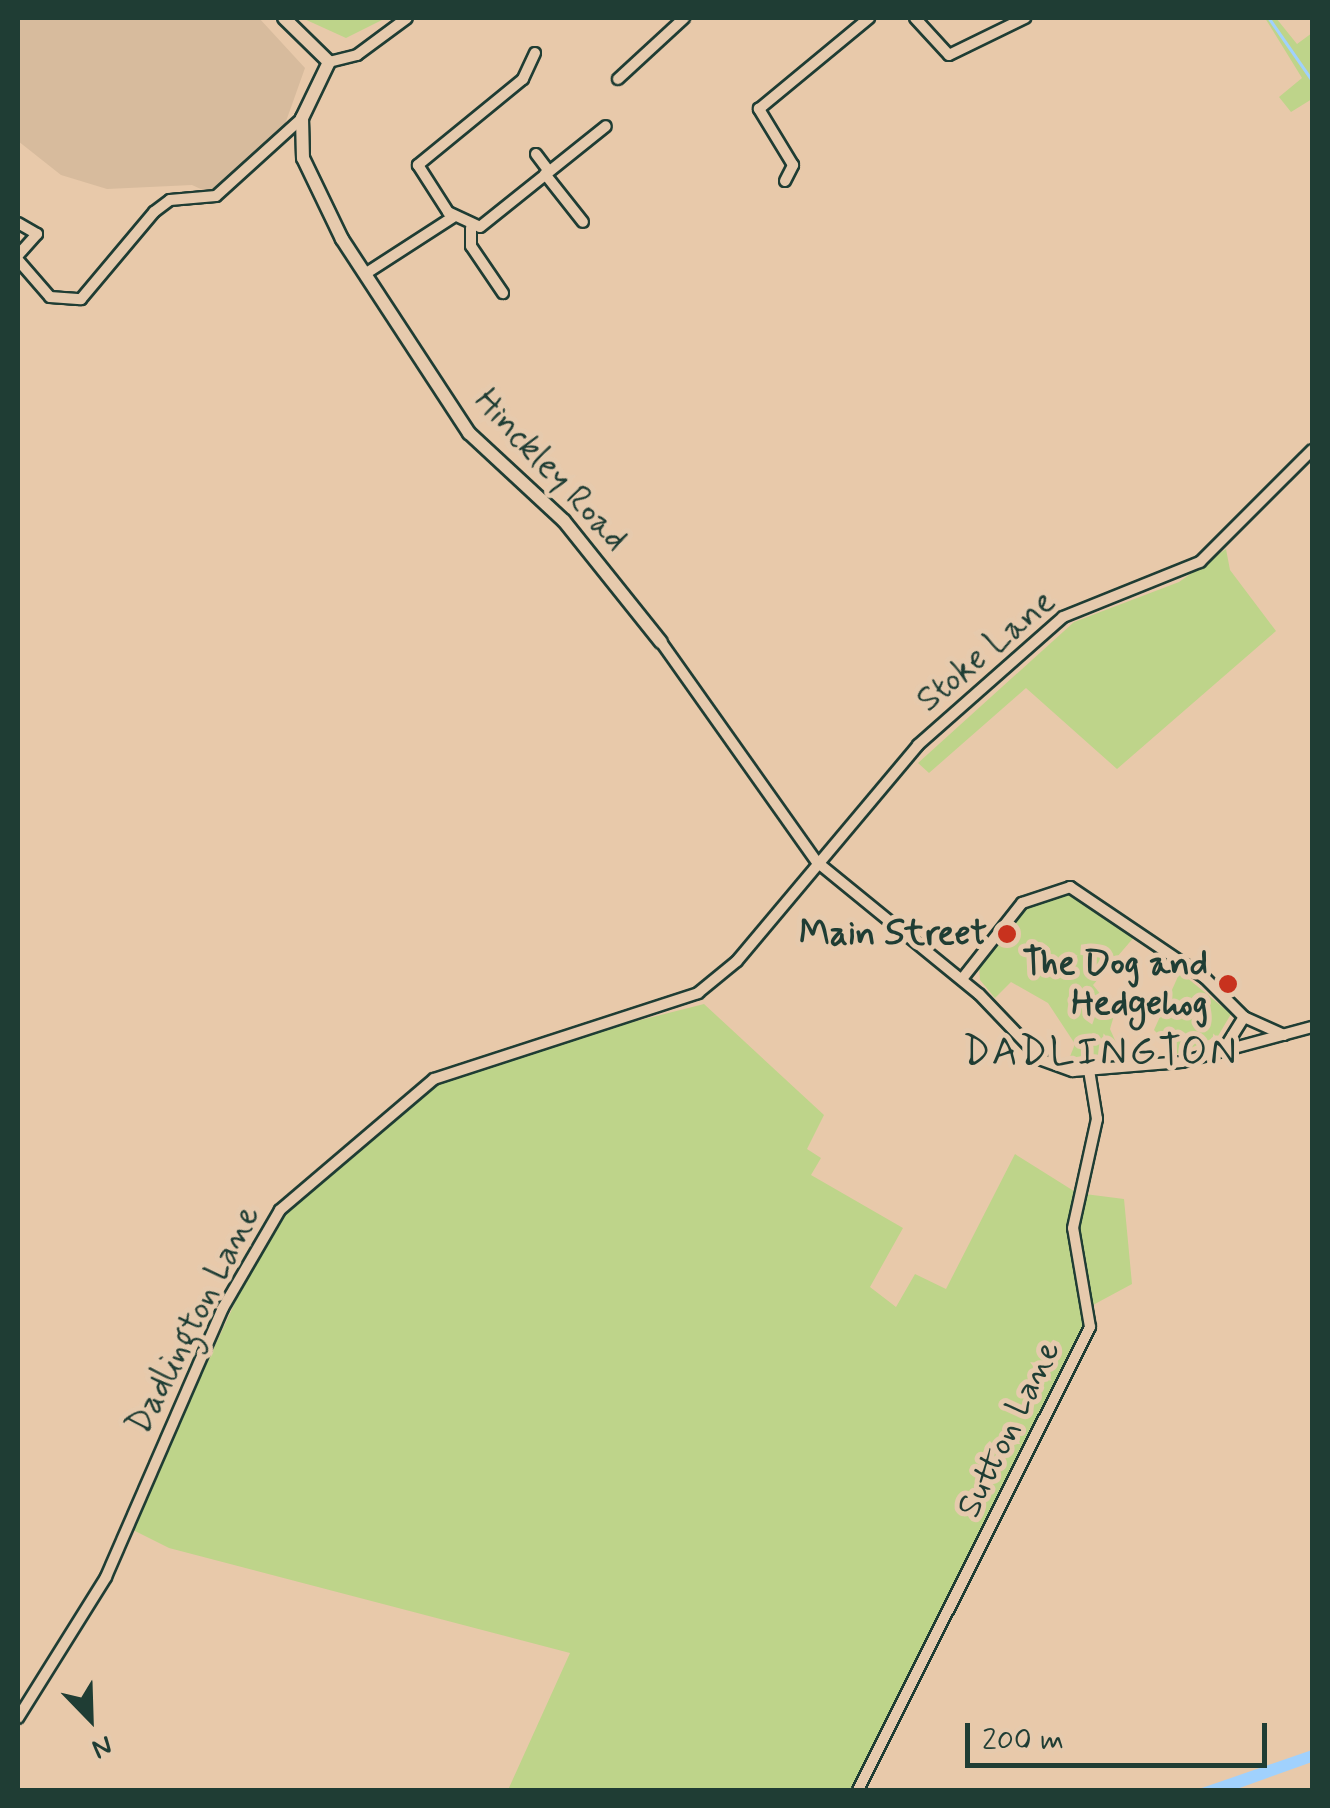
<!DOCTYPE html>
<html>
<head>
<meta charset="utf-8">
<style>
  body { margin:0 }
  #map { position:relative; width:1330px; height:1808px; overflow:hidden; background:#e8c9aa; font-family:Mynerve,sans-serif }
  div>[style] { position:absolute }
  .built>* { inset:0; background:#d7bb9d }
  .green>* { inset:0; background:#bed48a }
  .water>* { inset:0; background:#a0d1fd }
  .stream>* { height:2.5px; margin:-1.25px; padding:0 1.25px; transform-origin:1.25px; border-radius:1.25px; background:#a0d1fd }
  .roads { filter:drop-shadow(2px 0 #1f3d34) drop-shadow(-2px 0 #1f3d34) drop-shadow(0 2px #1f3d34) drop-shadow(0 -2px #1f3d34) }
  .minor>* { height:10px; margin:-5px; padding:0 5px; transform-origin:5px; border-radius:5px; background:#e6caad }
  .tertiary>* { height:12px; margin:-6px; padding:0 6px; transform-origin:6px; border-radius:6px; background:#e6caad }
  .dots>* { width:28px; height:28px; translate:-50% -50%; box-sizing:border-box; border:5px solid #e6caad; border-radius:50% }
  span { translate:-50% -50%; white-space:nowrap; text-align:center; line-height:1.15; -webkit-text-stroke:10px #e6caad; paint-order:stroke }
  .street-label { font-size:35px; color:#1f3d34 }
  .poi-label { font-size:35px; color:#1f3d34; font-weight:700 }
  .right { translate:-100% -50%; text-align:right }
  .quarter-label { font-size:40px; color:#1f3d34; letter-spacing:2.5px }
  .frame { position:absolute; inset:0; border:20px solid #1f3d34; pointer-events:none }
  .north { position:absolute; left:40px; top:1668px; width:100px; height:100px; -webkit-text-stroke:8px #e6caad; paint-order:stroke; rotate:157deg; font-size:28px; font-weight:700; line-height:40px; text-align:center; color:#1f3d34 }
  .north::after { content:''; display:block; margin:auto; width:35px; height:45px; background:#1f3d34; clip-path:polygon(50% 0,100% 100%,50% 72%,0 100%) }
  .scale { position:absolute; left:965px; top:1723px; width:302px; height:45px; box-sizing:border-box; border:5px solid #1f3d34; border-top:0; padding-left:12px; font-size:30px; line-height:35px; white-space:nowrap; color:#1f3d34; -webkit-text-stroke:8px #e6caad; paint-order:stroke }
</style>
</head>
<body>
<div id="map">
  <div class="built">
    <i style="clip-path:polygon(18px 18px,259px 18px,305px 68px,284px 127px,216px 196px,192px 185px,107px 189px,61px 175px,18px 141px)"></i>
  </div>
  <div class="green">
    <i style="clip-path:polygon(302px 18px,386px 18px,346px 38px)"></i>
    <i style="clip-path:polygon(1265px 18px,1276px 18px,1297px 44px,1312px 33px,1312px 99px,1291px 112px,1279px 97px,1302px 78px)"></i>
    <i style="clip-path:polygon(1226px 549px,1230px 570px,1276px 631px,1117px 769px,1026px 688px,929px 773px,918px 763px,1074px 622px,1179px 582px)"></i>
    <i style="clip-path:polygon(1070px 890px,1135px 936px,1093px 985px,1115px 1012px,1110px 1029px,1122px 1056px,1069px 1059px,1075px 1044px,1048px 1003px,1011px 982px,995px 998px,980px 980px,979px 966px,1025px 904px)"></i>
    <i style="clip-path:polygon(1180px 972px,1231px 1014px,1218px 1036px,1177px 1054px,1154px 1030px)"></i>
    <i style="clip-path:polygon(704px 1004px,824px 1115px,807px 1149px,821px 1158px,811px 1175px,903px 1228px,870px 1287px,896px 1307px,915px 1274px,946px 1289px,1015px 1154px,1077px 1193px,1124px 1199px,1132px 1284px,1093px 1305px,858px 1790px,508px 1790px,570px 1653px,169px 1548px,133px 1530px,136px 1516px,272px 1223px,425px 1088px,546px 1044px)"></i>
  </div>
  <div class="water">
    <i style="clip-path:polygon(1312px 1750px,1312px 1762px,1234px 1790px,1196px 1790px)"></i>
  </div>
  <div class="stream">
    <i style="left:1269px;top:18px;width:75px;rotate:55.3deg"></i>
  </div>
  <div class="roads">
    <div class="minor">
      <i style="left:915px;top:18px;width:50px;rotate:47.4deg"></i>
      <i style="left:949px;top:55px;width:85px;rotate:-26deg"></i>
      <i style="left:535px;top:53px;width:29px;rotate:115deg"></i>
      <i style="left:523px;top:79px;width:136px;rotate:140.7deg"></i>
      <i style="left:418px;top:165px;width:56px;rotate:57.4deg"></i>
      <i style="left:448px;top:212px;width:35px;rotate:25deg"></i>
      <i style="left:480px;top:227px;width:161px;rotate:-38.7deg"></i>
      <i style="left:329px;top:62px;width:29px;rotate:-14deg"></i>
      <i style="left:357px;top:55px;width:62px;rotate:-36.5deg"></i>
      <i style="left:618px;top:79px;width:90px;rotate:-42.7deg"></i>
      <i style="left:536px;top:154px;width:21px;rotate:53deg"></i>
      <i style="left:545px;top:174px;width:61px;rotate:51.6deg"></i>
      <i style="left:785px;top:181px;width:18px;rotate:-63deg"></i>
      <i style="left:793px;top:165px;width:66px;rotate:-121.3deg"></i>
      <i style="left:759px;top:109px;width:143px;rotate:-39.6deg"></i>
      <i style="left:18px;top:223px;width:22px;rotate:30deg"></i>
      <i style="left:37px;top:234px;width:28px;rotate:132deg"></i>
      <i style="left:471px;top:228px;width:18px;rotate:90deg"></i>
      <i style="left:471px;top:246px;width:57px;rotate:55.8deg"></i>
      <i style="left:18px;top:260px;width:49px;rotate:49.1deg"></i>
      <i style="left:50px;top:297px;width:31px;rotate:4deg"></i>
      <i style="left:81px;top:299px;width:114px;rotate:-50deg"></i>
      <i style="left:154px;top:212px;width:20px;rotate:-37deg"></i>
      <i style="left:170px;top:200px;width:46px;rotate:-5deg"></i>
      <i style="left:216px;top:196px;width:116px;rotate:-42.2deg"></i>
      <i style="left:365px;top:274px;width:105px;rotate:-32.9deg"></i>
      <i style="left:661px;top:642px;width:270px;rotate:54.7deg"></i>
      <i style="left:817px;top:862px;width:209px;rotate:39.2deg"></i>
      <i style="left:979px;top:994px;width:91px;rotate:46.3deg"></i>
      <i style="left:1042px;top:1060px;width:33px;rotate:20deg"></i>
      <i style="left:1073px;top:1071px;width:109px;rotate:-4.7deg"></i>
      <i style="left:1182px;top:1062px;width:135px;rotate:-15.1deg"></i>
      <i style="left:962px;top:979px;width:97px;rotate:-51.7deg"></i>
      <i style="left:1022px;top:903px;width:51px;rotate:-18.4deg"></i>
      <i style="left:1070px;top:887px;width:163px;rotate:34deg"></i>
      <i style="left:1205px;top:978px;width:55px;rotate:45deg"></i>
      <i style="left:1244px;top:1017px;width:36px;rotate:122deg"></i>
      <i style="left:1244px;top:1017px;width:44px;rotate:24.2deg"></i>
      <i style="left:18px;top:1718px;width:166px;rotate:-58deg"></i>
      <i style="left:106px;top:1577px;width:293px;rotate:-66.5deg"></i>
      <i style="left:223px;top:1308px;width:113px;rotate:-59.8deg"></i>
      <i style="left:280px;top:1210px;width:202px;rotate:-40.4deg"></i>
      <i style="left:434px;top:1079px;width:278px;rotate:-18deg"></i>
      <i style="left:698px;top:993px;width:50px;rotate:-39.4deg"></i>
      <i style="left:737px;top:961px;width:282px;rotate:-50deg"></i>
      <i style="left:918px;top:745px;width:193px;rotate:-41.4deg"></i>
      <i style="left:1063px;top:617px;width:148px;rotate:-21.9deg"></i>
      <i style="left:1200px;top:562px;width:158px;rotate:-45deg"></i>
      <i style="left:858px;top:1790px;width:518px;rotate:-63.39deg"></i>
      <i style="left:1090px;top:1327px;width:100px;rotate:-99.7deg"></i>
      <i style="left:1073px;top:1228px;width:112px;rotate:-77.6deg"></i>
      <i style="left:1097px;top:1119px;width:50px;rotate:-99.3deg"></i>
    </div>
    <div class="tertiary">
      <i style="left:284px;top:18px;width:63px;rotate:44.4deg"></i>
      <i style="left:329px;top:62px;width:62px;rotate:115.7deg"></i>
      <i style="left:302px;top:118px;width:40px;rotate:88.6deg"></i>
      <i style="left:303px;top:158px;width:90px;rotate:64.3deg"></i>
      <i style="left:342px;top:239px;width:232px;rotate:56.8deg"></i>
      <i style="left:469px;top:433px;width:129px;rotate:42.8deg"></i>
      <i style="left:564px;top:521px;width:155px;rotate:51.3deg"></i>
    </div>
  </div>
  <div class="dots">
    <i style="left:1007px;top:934px;background:#c8321e"></i>
    <i style="left:1228px;top:984px;background:#c8321e"></i>
  </div>
  <div class="street-label">
    <span style="left:551px;top:470px;rotate:47deg">Hinckley Road</span>
    <span style="left:986px;top:651px;rotate:-40deg">Stoke Lane</span>
    <span style="left:194px;top:1320px;rotate:-63deg">Dadlington Lane</span>
    <span style="left:1009px;top:1429px;rotate:-64deg">Sutton Lane</span>
  </div>
  <div class="poi-label">
    <span class="right" style="left:987px;top:934px">Main Street</span>
    <span class="right" style="left:1208px;top:984px">The Dog and<br>Hedgehog</span>
  </div>
  <div class="quarter-label">
    <span style="left:1101px;top:1053px">DADLINGTON</span>
  </div>
  <div class="frame"></div>
  <div class="north">N</div>
  <div class="scale">200 m</div>
</div>
</body>
</html>
